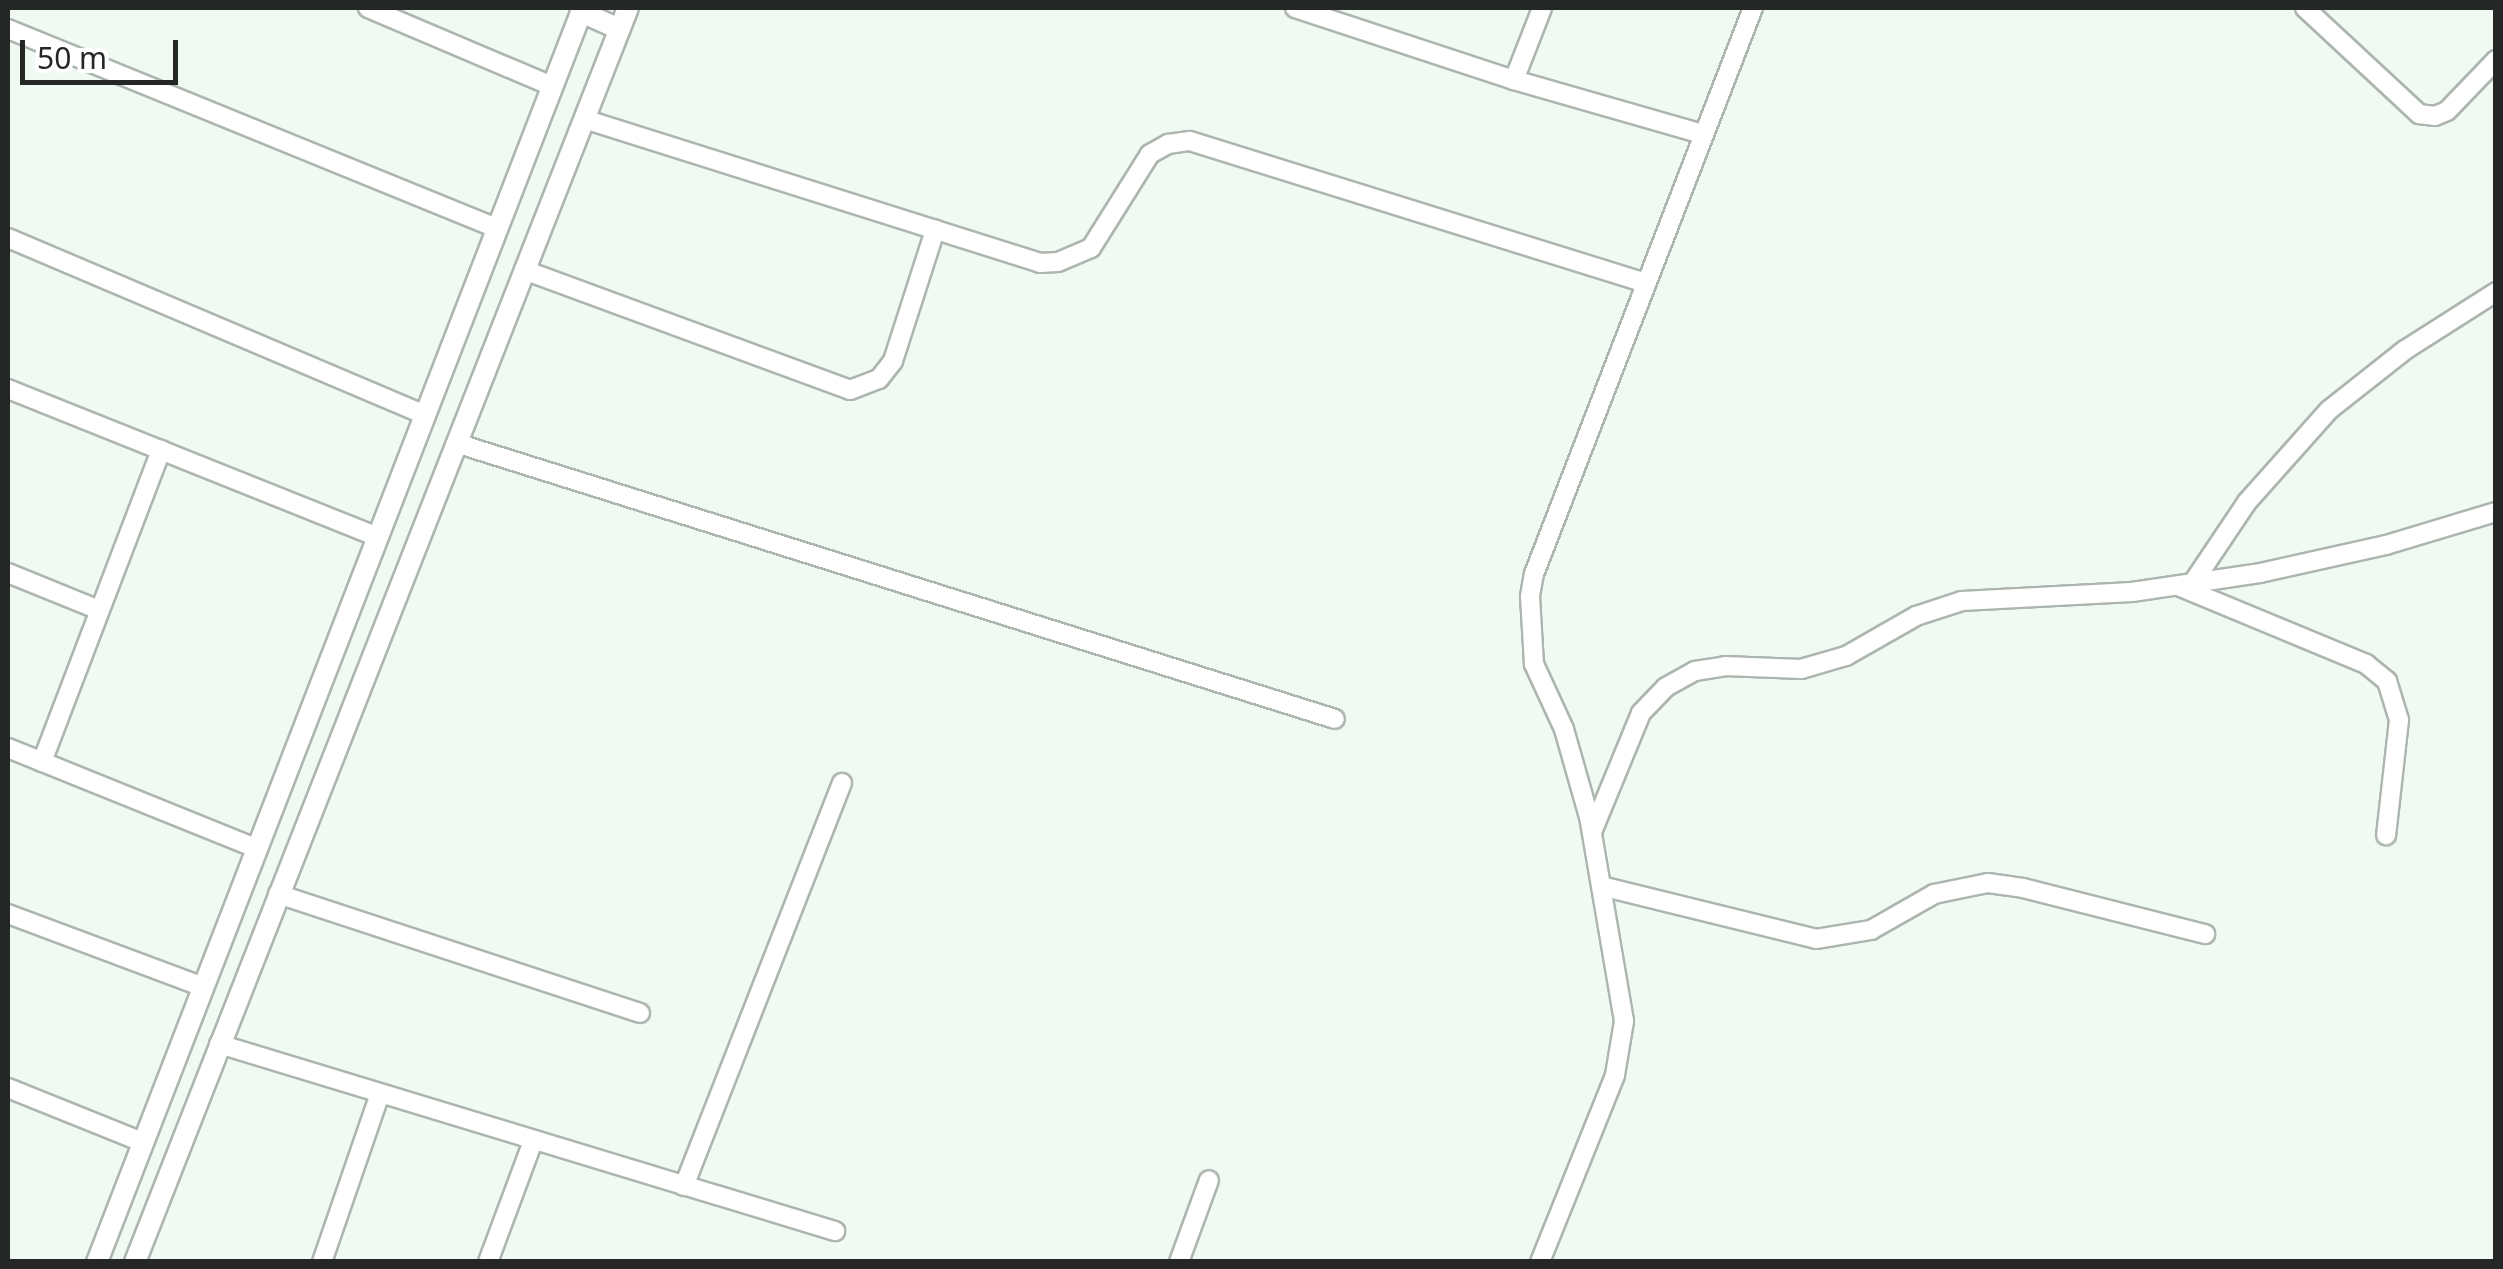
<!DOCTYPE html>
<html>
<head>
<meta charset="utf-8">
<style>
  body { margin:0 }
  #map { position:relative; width:2503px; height:1269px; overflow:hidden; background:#f1f9f3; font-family:"Noto Sans",sans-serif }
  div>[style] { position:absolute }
  .roads { filter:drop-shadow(2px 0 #adb5af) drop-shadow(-2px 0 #adb5af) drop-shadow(0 2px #adb5af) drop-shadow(0 -2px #adb5af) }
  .minor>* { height:18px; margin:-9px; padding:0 9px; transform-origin:9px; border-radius:9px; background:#fff }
  .tertiary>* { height:20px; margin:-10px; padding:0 10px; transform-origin:10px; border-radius:10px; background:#fff }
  span { translate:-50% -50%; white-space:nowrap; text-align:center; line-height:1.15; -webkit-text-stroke:8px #fff; paint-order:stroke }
  .frame { position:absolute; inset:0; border:10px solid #242725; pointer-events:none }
  .scale { position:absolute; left:20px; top:40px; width:158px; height:45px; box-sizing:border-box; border:5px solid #242725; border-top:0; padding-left:12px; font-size:30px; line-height:35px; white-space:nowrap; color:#242725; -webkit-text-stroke:8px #fff; paint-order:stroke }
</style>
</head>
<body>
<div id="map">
  <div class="roads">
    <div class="minor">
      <i style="left:368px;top:8px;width:200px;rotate:23deg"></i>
      <i style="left:1295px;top:8px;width:231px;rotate:18.2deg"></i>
      <i style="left:1514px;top:80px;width:196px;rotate:16deg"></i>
      <i style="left:2305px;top:8px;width:156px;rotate:42.9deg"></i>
      <i style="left:2419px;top:114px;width:16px;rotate:7deg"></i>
      <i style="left:2435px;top:116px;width:13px;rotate:-23deg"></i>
      <i style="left:2447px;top:111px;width:71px;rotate:-46.1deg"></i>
      <i style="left:8px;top:29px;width:527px;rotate:22.18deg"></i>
      <i style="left:1514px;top:80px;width:77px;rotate:-68.7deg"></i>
      <i style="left:584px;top:119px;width:478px;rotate:17.5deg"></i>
      <i style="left:1040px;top:263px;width:18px;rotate:-3deg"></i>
      <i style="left:1058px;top:262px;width:36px;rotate:-23deg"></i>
      <i style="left:1091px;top:248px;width:111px;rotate:-57.9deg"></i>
      <i style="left:1150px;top:154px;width:21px;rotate:-29deg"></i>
      <i style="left:1168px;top:144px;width:22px;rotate:-8deg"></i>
      <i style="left:1190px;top:141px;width:478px;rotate:17.3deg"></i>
      <i style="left:8px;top:238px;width:450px;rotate:23deg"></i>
      <i style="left:524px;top:270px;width:347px;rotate:20.2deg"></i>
      <i style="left:850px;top:390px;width:31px;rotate:-21deg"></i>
      <i style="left:879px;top:379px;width:23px;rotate:-52deg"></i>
      <i style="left:893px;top:361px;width:138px;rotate:-72.2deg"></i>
      <i style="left:8px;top:389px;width:396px;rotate:21.8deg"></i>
      <i style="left:456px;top:443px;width:921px;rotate:17.43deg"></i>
      <i style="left:8px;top:573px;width:98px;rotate:22.1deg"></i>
      <i style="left:2192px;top:584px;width:99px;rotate:-56.1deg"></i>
      <i style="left:2247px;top:502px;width:123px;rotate:-48.3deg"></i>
      <i style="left:2329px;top:410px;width:97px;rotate:-38.3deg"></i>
      <i style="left:2405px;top:350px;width:108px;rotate:-32.5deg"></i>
      <i style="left:2178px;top:586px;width:204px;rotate:22.5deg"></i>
      <i style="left:2366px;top:664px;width:27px;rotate:39deg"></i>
      <i style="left:2387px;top:681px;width:41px;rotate:72.9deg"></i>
      <i style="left:2399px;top:720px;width:116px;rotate:96.4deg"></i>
      <i style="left:8px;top:748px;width:266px;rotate:22deg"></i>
      <i style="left:42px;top:762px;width:334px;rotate:-69.1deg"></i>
      <i style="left:1592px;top:832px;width:129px;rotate:-67.6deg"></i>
      <i style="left:1641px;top:713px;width:36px;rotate:-46deg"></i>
      <i style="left:1666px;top:687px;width:33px;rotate:-29deg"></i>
      <i style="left:1695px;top:671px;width:30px;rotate:-9deg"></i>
      <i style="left:1725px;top:666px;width:76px;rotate:2.3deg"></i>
      <i style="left:1801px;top:669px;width:47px;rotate:-16.1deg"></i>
      <i style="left:1846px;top:656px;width:81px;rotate:-29.7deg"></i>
      <i style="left:1916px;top:616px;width:48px;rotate:-18.1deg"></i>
      <i style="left:1962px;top:601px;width:170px;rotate:-3deg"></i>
      <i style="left:2132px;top:592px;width:129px;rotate:-8.4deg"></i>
      <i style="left:2260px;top:573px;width:129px;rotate:-12.5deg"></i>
      <i style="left:2386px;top:545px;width:115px;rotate:-16.7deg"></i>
      <i style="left:1601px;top:886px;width:221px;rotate:13.8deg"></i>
      <i style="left:1816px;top:939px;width:56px;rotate:-9.3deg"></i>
      <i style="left:1871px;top:930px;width:73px;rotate:-29.7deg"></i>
      <i style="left:1934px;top:894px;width:55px;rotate:-11.5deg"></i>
      <i style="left:1988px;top:883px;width:35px;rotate:8deg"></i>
      <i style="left:2023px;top:888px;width:188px;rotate:14.2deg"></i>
      <i style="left:278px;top:894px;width:381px;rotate:18.2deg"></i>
      <i style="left:8px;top:914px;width:206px;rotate:20.5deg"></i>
      <i style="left:219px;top:1044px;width:644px;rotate:16.89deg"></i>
      <i style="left:8px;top:1088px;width:144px;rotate:21.9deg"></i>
      <i style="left:684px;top:1186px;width:433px;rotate:-68.6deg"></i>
      <i style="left:322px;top:1262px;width:178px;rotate:-71deg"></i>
      <i style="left:488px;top:1262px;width:129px;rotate:-69.6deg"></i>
      <i style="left:1179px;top:1262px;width:87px;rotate:-69.9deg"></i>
      <i style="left:1540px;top:1262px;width:201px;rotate:-68.1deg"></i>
      <i style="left:1615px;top:1075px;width:55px;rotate:-80.5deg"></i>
      <i style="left:1624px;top:1021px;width:207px;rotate:-99.7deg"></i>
      <i style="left:1589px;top:817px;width:91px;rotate:-105.9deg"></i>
      <i style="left:1564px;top:729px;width:72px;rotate:-114.8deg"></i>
      <i style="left:1534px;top:664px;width:68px;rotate:-93.4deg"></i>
      <i style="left:1530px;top:596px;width:22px;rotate:-80deg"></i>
      <i style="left:1534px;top:574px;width:607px;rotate:-68.85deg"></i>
    </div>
    <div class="tertiary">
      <i style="left:581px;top:12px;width:42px;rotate:24.1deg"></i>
      <i style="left:97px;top:1262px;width:1345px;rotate:-68.82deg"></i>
      <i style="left:135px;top:1262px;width:1347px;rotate:-68.54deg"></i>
    </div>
  </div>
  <div class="frame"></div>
  <div class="scale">50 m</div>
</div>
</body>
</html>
